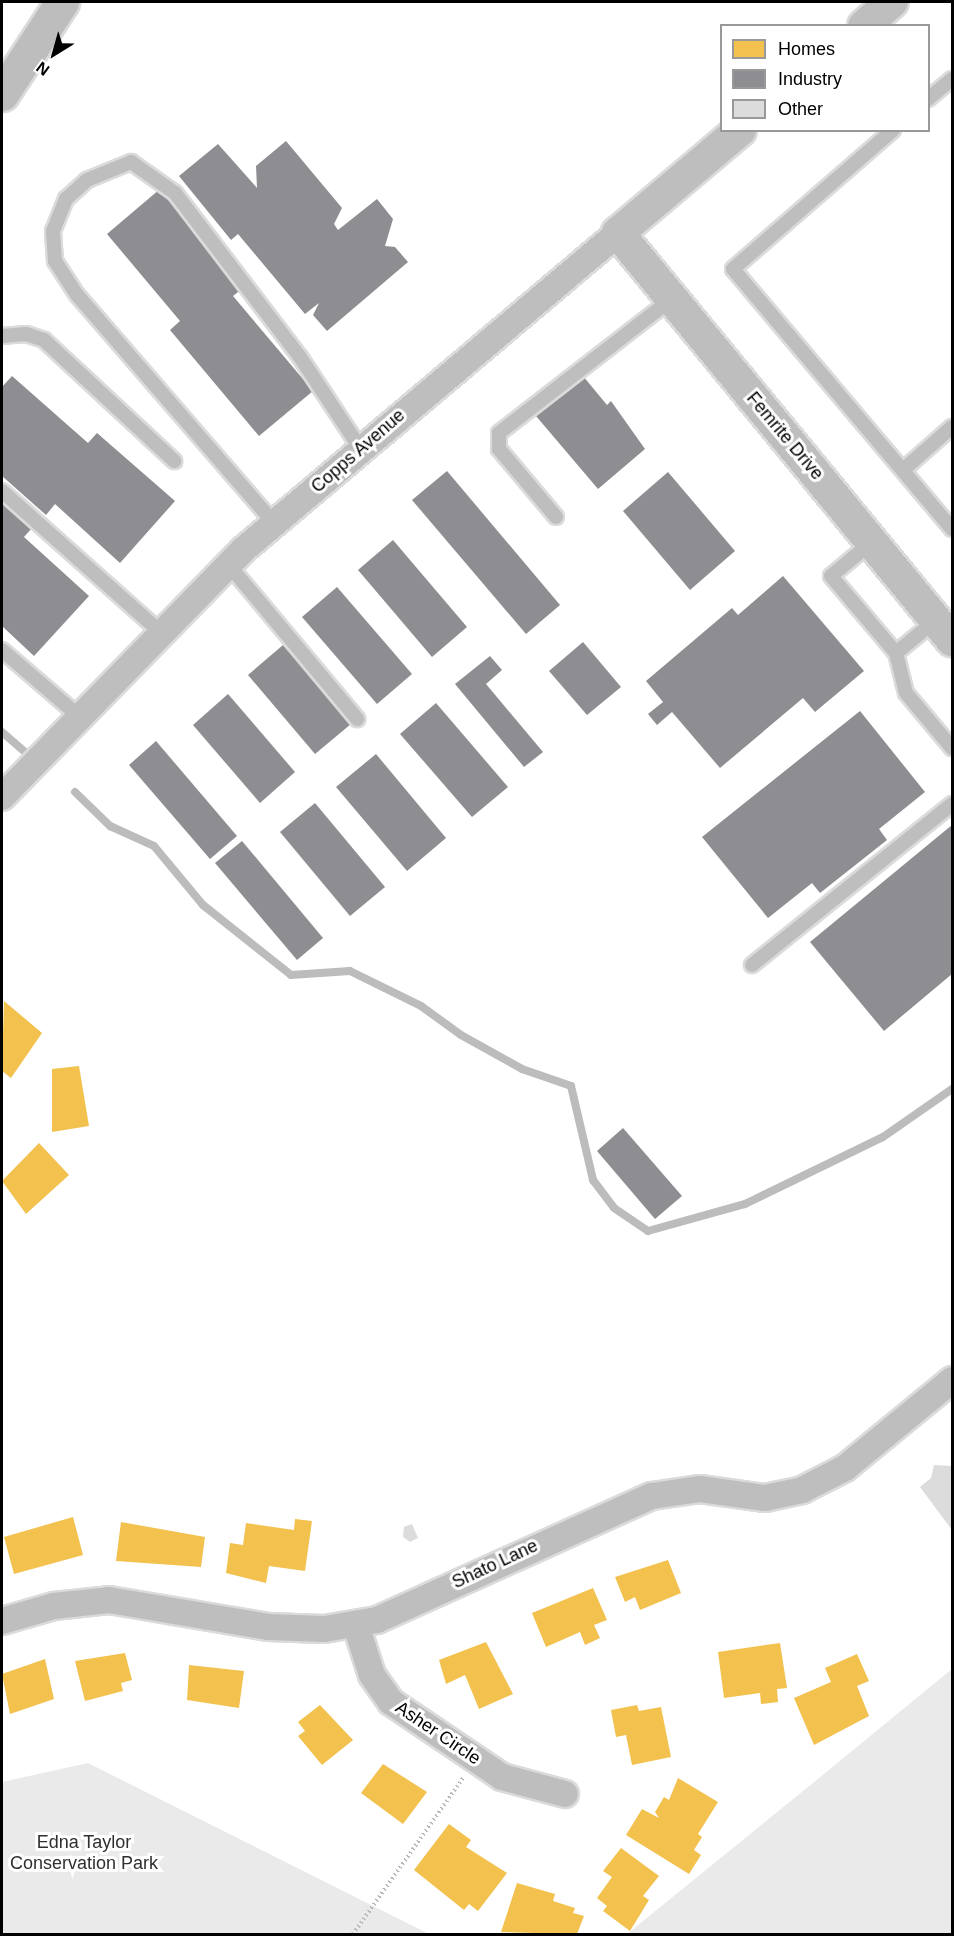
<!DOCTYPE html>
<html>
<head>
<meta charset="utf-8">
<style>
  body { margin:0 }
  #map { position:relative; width:954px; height:1936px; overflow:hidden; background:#fff; font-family:Helvetica,sans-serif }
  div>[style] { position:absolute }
  .green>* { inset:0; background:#eaeaea }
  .homes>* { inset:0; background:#f2c14e }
  .industry>* { inset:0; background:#8d8d92 }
  .stream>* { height:8px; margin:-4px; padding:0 4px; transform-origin:4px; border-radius:4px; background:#bcbcbc }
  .building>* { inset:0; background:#dcdcdc }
  .path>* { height:4px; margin-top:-2px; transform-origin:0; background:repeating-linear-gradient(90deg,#b8b8b8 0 1.5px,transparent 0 4.5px) }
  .roads { filter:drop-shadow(2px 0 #dbdbdb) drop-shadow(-2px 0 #dbdbdb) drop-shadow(0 2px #dbdbdb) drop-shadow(0 -2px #dbdbdb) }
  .service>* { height:14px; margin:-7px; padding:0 7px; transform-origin:7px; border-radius:7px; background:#bebebe }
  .minor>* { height:26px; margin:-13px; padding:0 13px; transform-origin:13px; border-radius:13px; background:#bebebe }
  .tertiary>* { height:32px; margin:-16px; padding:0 16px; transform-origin:16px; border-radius:16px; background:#bebebe }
  .primary>* { height:33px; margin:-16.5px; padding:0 16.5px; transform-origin:16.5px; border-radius:16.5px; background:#bdbdbd }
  span { translate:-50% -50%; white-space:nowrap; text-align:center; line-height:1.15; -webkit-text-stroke:6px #fff; paint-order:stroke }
  .street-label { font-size:18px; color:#000 }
  .park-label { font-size:18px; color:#2f2f2f }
  .frame { position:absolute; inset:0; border:3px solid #000; pointer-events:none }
  .legend { position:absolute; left:720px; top:24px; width:210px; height:108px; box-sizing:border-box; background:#fff; border:2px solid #999; margin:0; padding:8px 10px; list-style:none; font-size:18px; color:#000 }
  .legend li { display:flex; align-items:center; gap:12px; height:30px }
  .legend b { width:30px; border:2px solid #999 }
  .north { position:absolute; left:24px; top:24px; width:60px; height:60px; -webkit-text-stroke:4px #fff; paint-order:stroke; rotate:217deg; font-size:16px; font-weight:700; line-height:24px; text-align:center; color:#000 }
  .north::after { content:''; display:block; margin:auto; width:21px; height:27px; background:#000; clip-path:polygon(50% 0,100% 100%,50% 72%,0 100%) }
</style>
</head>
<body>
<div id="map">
  <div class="green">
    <i style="clip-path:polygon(952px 1669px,952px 1934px,627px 1934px,808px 1787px)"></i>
    <i style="clip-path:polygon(88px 1763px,429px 1934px,2px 1934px,2px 1782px)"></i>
  </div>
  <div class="homes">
    <i style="clip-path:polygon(4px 1001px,42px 1033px,11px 1078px,2px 1071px)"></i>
    <i style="clip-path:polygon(79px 1066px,89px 1126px,52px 1132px,52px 1069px)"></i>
    <i style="clip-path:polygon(39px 1143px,69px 1175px,26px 1214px,2px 1181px)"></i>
    <i style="clip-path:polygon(73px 1517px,83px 1555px,14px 1574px,4px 1537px)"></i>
    <i style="clip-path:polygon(295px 1519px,312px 1521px,305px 1571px,269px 1566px,266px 1583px,226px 1573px,230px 1543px,243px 1545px,246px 1523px,294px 1530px)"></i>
    <i style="clip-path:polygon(121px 1522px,205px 1537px,201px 1567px,116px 1561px)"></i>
    <i style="clip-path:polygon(668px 1560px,681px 1593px,640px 1610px,635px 1597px,625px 1602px,615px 1577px)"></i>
    <i style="clip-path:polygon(593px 1588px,607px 1620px,594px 1625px,600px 1638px,585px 1645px,580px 1632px,546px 1647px,532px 1613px)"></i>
    <i style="clip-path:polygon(486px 1642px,513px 1694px,479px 1709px,465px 1675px,446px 1684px,439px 1660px)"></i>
    <i style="clip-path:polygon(780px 1643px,787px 1688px,777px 1689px,778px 1702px,761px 1704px,760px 1693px,724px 1698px,718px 1652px)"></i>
    <i style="clip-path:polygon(125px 1653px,132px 1680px,121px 1683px,123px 1691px,85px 1701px,75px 1661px)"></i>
    <i style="clip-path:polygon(857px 1654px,869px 1681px,857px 1686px,869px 1716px,814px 1745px,794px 1698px,831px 1682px,825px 1668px)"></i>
    <i style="clip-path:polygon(45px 1659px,54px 1699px,10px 1714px,2px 1674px)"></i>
    <i style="clip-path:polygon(189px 1665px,244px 1671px,239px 1708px,187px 1700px)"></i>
    <i style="clip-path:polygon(320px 1705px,353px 1740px,322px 1765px,298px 1736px,305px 1731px,298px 1722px)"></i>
    <i style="clip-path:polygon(637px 1705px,639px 1711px,661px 1707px,671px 1757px,632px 1765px,626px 1735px,616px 1737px,611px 1710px)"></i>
    <i style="clip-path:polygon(383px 1764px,427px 1792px,403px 1824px,361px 1793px)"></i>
    <i style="clip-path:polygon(678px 1778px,718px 1802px,698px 1834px,702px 1837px,694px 1850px,701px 1855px,689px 1874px,626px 1835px,642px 1809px,659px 1818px,655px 1812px,664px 1797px,669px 1800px)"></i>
    <i style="clip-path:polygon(449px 1824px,471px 1840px,466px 1847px,507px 1873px,478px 1911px,469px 1904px,464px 1910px,414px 1870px)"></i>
    <i style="clip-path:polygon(621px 1848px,659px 1876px,643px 1896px,649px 1900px,630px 1931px,603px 1911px,607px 1906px,597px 1898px,612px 1877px,603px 1871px)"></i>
    <i style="clip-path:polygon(517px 1883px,555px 1894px,553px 1901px,575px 1908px,573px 1913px,584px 1916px,577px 1934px,501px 1932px)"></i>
  </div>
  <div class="industry">
    <i style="clip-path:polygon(286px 141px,342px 208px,334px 224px,338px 230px,377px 199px,393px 219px,385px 246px,395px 247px,408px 262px,327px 331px,313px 315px,319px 303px,305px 314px,238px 234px,231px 240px,179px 176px,218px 144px,257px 188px,256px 166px)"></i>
    <i style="clip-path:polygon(160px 189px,243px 288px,233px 296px,313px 391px,259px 436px,170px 330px,180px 321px,107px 234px)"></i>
    <i style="clip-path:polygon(12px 376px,88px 443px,97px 433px,175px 501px,120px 563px,55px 504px,46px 515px,2px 476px,2px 387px)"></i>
    <i style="clip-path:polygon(583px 376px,607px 405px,611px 401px,645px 449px,598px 489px,536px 416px)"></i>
    <i style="clip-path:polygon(447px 471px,560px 605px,526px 634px,412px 500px)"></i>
    <i style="clip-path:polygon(668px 472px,735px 551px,690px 590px,623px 511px)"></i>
    <i style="clip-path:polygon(2px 501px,32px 528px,24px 537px,89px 596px,34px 656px,2px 626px)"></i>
    <i style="clip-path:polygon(393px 540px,467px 627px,432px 657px,358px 570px)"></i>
    <i style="clip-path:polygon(783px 576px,864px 671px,815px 712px,803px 698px,720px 768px,672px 712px,657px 725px,648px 714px,663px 702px,646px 681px,732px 608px,738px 615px)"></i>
    <i style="clip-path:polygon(337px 587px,412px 674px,377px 704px,302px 617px)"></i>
    <i style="clip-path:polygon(583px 642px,621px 687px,587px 715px,549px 671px)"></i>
    <i style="clip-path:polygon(283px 645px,351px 724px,315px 754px,248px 675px)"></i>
    <i style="clip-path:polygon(490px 656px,502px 670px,486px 684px,543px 752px,524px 767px,455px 684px)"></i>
    <i style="clip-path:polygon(228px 694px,295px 772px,260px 803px,193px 725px)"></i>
    <i style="clip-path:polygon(436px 703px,508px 787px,472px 817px,400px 734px)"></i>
    <i style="clip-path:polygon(860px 711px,925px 792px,879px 829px,887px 840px,820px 893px,812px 883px,768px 918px,702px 837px)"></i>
    <i style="clip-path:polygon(156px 741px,237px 836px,210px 859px,129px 765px)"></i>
    <i style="clip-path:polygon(376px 754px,446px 838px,407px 871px,336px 787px)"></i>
    <i style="clip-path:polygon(315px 803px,385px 887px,350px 916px,280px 832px)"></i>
    <i style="clip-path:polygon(952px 825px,952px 974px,884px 1031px,810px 942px)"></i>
    <i style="clip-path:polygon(242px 841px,323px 938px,297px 960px,215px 863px)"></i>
    <i style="clip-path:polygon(623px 1128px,682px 1196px,655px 1219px,597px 1151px)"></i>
  </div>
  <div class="stream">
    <i style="left:2px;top:732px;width:29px;rotate:41deg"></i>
    <i style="left:75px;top:792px;width:49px;rotate:44.2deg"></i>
    <i style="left:110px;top:826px;width:48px;rotate:24.4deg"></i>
    <i style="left:154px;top:846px;width:77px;rotate:50.3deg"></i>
    <i style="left:203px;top:905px;width:112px;rotate:38.5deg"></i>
    <i style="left:291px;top:975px;width:59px;rotate:-3.9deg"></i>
    <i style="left:350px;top:971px;width:79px;rotate:26.2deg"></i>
    <i style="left:421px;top:1006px;width:49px;rotate:35.9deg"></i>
    <i style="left:461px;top:1035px;width:70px;rotate:29.1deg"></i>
    <i style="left:522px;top:1069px;width:52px;rotate:19.1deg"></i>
    <i style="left:571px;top:1086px;width:97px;rotate:76.8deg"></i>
    <i style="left:593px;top:1180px;width:35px;rotate:53deg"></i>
    <i style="left:614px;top:1208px;width:41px;rotate:34.1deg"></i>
    <i style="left:648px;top:1231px;width:101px;rotate:-15.6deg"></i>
    <i style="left:745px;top:1204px;width:153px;rotate:-25.9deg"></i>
    <i style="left:883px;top:1137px;width:84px;rotate:-34.8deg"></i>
  </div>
  <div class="building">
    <i style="clip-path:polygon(934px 1465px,952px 1466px,952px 1530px,920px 1487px,931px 1478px)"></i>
    <i style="clip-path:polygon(412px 1524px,418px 1538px,410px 1542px,403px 1537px,404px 1527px)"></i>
  </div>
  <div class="path">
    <i style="left:353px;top:1934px;width:191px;rotate:-54.8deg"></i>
  </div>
  <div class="roads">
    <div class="service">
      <i style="left:928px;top:99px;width:31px;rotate:-40deg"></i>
      <i style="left:893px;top:130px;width:212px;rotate:139deg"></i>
      <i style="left:733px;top:269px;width:340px;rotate:49.9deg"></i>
      <i style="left:2px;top:336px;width:24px;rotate:-5deg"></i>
      <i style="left:26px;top:334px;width:19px;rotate:18deg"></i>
      <i style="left:44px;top:340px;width:178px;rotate:42.9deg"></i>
      <i style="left:903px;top:470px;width:65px;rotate:-41.3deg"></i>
      <i style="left:2px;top:491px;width:212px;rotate:41.7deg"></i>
      <i style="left:556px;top:517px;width:89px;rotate:-130deg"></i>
      <i style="left:499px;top:449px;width:16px;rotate:-90deg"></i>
      <i style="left:499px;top:433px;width:219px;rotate:-37.8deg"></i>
      <i style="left:274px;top:523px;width:301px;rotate:-130.8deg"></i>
      <i style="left:77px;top:295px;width:40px;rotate:-122.9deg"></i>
      <i style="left:55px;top:261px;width:30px;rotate:-94deg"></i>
      <i style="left:53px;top:231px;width:35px;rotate:-68deg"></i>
      <i style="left:66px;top:199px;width:28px;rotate:-42deg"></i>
      <i style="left:87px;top:180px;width:48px;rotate:-22.2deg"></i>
      <i style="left:131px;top:162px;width:54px;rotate:35.2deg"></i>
      <i style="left:175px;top:193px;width:206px;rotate:52.7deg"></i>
      <i style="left:300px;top:357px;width:109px;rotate:56.6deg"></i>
      <i style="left:872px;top:542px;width:53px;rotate:140.3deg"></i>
      <i style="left:831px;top:576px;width:101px;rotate:49.8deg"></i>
      <i style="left:896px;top:653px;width:41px;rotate:76deg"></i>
      <i style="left:906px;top:693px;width:72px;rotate:50.1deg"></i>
      <i style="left:228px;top:564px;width:202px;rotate:50.2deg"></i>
      <i style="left:2px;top:650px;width:104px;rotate:40.7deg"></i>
      <i style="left:896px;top:653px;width:52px;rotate:-39.5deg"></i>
      <i style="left:752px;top:965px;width:257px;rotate:-38.8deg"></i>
    </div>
    <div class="minor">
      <i style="left:2px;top:797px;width:345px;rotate:-45.7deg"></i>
      <i style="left:243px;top:550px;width:491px;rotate:-40.2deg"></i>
      <i style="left:2px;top:1621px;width:54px;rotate:-16.1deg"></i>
      <i style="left:54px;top:1606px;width:55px;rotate:-6.2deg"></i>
      <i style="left:109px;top:1600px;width:161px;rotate:9.6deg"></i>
      <i style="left:268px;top:1627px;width:56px;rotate:2deg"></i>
      <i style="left:324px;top:1629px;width:54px;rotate:-9.6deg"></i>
      <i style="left:377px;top:1620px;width:302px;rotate:-24.3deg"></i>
      <i style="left:652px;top:1496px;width:49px;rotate:-8.3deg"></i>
      <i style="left:700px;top:1489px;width:66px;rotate:7.9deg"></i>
      <i style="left:765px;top:1498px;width:38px;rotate:-12deg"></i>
      <i style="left:802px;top:1490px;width:48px;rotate:-27.1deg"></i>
      <i style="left:845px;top:1468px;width:139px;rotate:-39.4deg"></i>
      <i style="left:356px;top:1625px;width:52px;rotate:72.3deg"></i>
      <i style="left:372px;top:1675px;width:33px;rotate:55deg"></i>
      <i style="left:391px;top:1702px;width:134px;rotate:34deg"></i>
      <i style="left:502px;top:1777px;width:65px;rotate:15.1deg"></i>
    </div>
    <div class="tertiary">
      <i style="left:864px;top:26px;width:37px;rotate:-41deg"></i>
      <i style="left:740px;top:130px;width:160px;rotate:139.8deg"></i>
      <i style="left:618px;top:233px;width:527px;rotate:50.63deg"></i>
    </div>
    <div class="primary">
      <i style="left:2px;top:94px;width:110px;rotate:-56.9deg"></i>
    </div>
  </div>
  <div class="street-label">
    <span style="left:785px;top:436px;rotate:50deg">Femrite Drive</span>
    <span style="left:358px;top:451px;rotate:-41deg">Copps Avenue</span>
    <span style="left:495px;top:1564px;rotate:-25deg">Shato Lane</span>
    <span style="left:438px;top:1733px;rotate:34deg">Asher Circle</span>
  </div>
  <div class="park-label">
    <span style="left:84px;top:1853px">Edna Taylor<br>Conservation Park</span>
  </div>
  <div class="frame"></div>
  <ul class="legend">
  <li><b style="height:16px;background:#f2c14e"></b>Homes</li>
  <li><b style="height:16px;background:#8d8d92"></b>Industry</li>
  <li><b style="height:16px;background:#dcdcdc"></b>Other</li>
  </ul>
  <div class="north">N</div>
</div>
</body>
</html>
